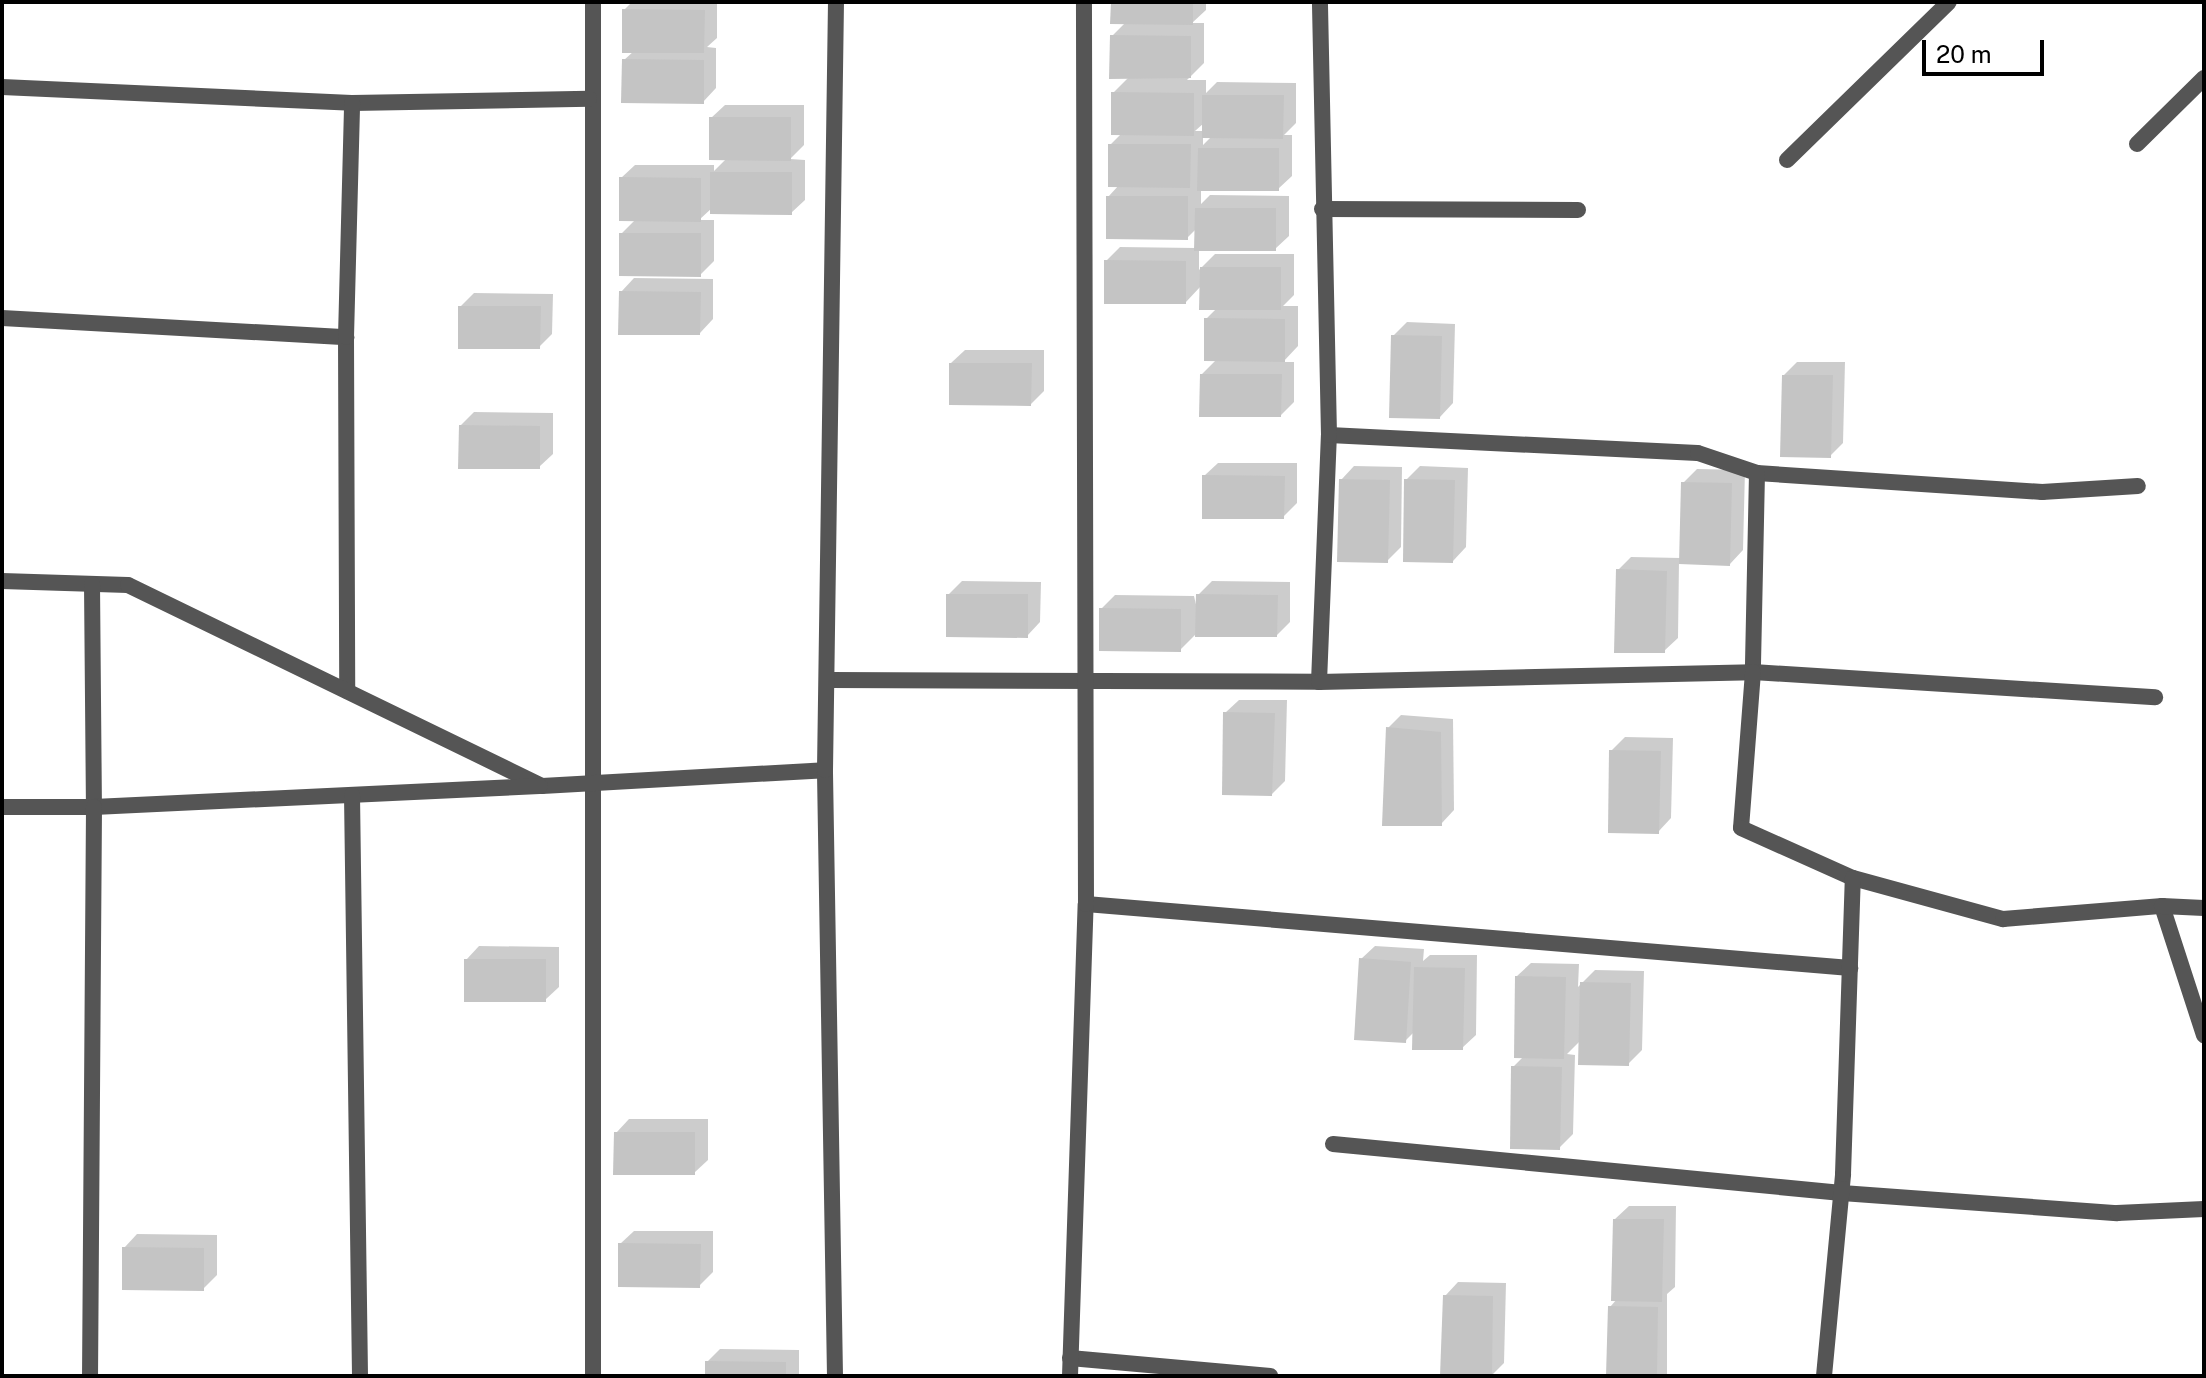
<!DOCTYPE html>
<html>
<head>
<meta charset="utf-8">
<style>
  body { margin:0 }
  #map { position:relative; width:2206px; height:1378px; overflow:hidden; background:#fff; font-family:"Public Sans",sans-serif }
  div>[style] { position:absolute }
  .shadow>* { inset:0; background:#0003 }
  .building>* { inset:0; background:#c4c4c4 }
  .street>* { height:16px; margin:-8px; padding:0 8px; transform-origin:8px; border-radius:8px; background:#555 }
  span { translate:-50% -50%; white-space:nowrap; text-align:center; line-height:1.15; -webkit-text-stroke:6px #fff; paint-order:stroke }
  .frame { position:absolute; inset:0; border:4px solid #000; pointer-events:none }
  .scale { position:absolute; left:1922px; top:40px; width:122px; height:36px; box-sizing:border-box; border:4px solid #000; border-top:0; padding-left:10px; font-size:24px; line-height:28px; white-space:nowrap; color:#000; -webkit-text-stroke:6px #fff; paint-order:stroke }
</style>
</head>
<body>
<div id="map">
  <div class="shadow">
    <i style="clip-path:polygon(632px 2px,717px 2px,717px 38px,707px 47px,716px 48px,716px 88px,703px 102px,624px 60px,634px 51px,624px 10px)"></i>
    <i style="clip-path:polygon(evenodd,1113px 2px,1206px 2px,1206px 10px,1192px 23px,1204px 23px,1204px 63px,1187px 80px,1206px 80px,1206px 93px,1217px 82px,1296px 83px,1296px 123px,1284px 135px,1292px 135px,1292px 176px,1278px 189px,1201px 189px,1201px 204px,1210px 195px,1289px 196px,1289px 236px,1275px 249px,1199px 249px,1199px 270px,1215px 254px,1294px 254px,1294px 295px,1283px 306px,1298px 306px,1298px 346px,1283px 362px,1294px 362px,1294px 402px,1281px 415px,1202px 374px,1217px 359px,1206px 319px,1217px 308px,1201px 286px,1186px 302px,1106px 261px,1120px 247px,1196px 248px,1196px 229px,1187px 238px,1108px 197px,1119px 185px,1110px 145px,1122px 133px,1113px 93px,1130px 76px,1112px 36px,1125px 23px,1113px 2px,1204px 123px,1204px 131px,1195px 131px,1204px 123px,1113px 2px,1203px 136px,1212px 136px,1203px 145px,1203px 136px)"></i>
    <i style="clip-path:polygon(725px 105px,804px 105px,804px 145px,790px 159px,805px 160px,805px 200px,791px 213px,712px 208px,699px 220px,714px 220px,714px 261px,700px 275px,621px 234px,636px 219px,621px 178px,635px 165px,714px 165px,714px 171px,727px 158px,711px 118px)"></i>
    <i style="clip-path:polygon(634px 278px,713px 279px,713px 319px,700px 333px,621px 292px)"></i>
    <i style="clip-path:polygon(474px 293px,553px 294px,552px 334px,539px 347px,460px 307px)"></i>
    <i style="clip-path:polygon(1407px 322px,1455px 324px,1453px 403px,1440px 417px,1393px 336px)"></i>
    <i style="clip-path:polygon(965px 350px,1044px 350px,1044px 391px,1031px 404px,951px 363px)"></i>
    <i style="clip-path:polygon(1797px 362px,1845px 362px,1843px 443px,1830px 456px,1784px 375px)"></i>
    <i style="clip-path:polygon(474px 412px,553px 413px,553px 454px,539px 467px,460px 426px)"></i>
    <i style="clip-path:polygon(1218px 463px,1297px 463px,1297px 503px,1283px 517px,1204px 476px)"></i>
    <i style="clip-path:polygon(1354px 466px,1402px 467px,1401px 547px,1387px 561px,1341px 480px)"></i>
    <i style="clip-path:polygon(1420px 466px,1468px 468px,1466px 547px,1453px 561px,1406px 480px)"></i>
    <i style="clip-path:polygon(1697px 469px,1745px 470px,1743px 550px,1730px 564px,1679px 562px,1678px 638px,1664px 651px,1618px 570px,1631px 557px,1681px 558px,1683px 483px)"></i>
    <i style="clip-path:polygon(962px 581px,1041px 582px,1040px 622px,1027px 636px,948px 595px)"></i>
    <i style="clip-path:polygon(1212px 581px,1290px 582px,1290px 622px,1277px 635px,1197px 633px,1180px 650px,1101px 609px,1115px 595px,1194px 596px,1198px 613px,1198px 595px)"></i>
    <i style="clip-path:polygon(1239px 700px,1287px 700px,1285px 781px,1272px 794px,1225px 713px)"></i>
    <i style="clip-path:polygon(1401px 715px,1453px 719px,1454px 810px,1441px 824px,1388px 728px)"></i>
    <i style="clip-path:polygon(1625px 737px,1673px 738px,1671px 818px,1658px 832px,1611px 751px)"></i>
    <i style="clip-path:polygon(479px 946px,559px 947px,559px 987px,545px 1000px,466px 960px)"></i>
    <i style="clip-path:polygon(1375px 946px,1424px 949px,1423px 961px,1430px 955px,1477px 955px,1476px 1035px,1462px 1048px,1414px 1032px,1405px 1041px,1361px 959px)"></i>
    <i style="clip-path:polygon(1531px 963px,1579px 964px,1578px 987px,1595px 970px,1644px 971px,1642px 1050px,1628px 1064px,1581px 1040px,1567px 1054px,1575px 1055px,1573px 1134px,1559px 1148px,1513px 1067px,1524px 1056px,1517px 976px)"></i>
    <i style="clip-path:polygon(629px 1119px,708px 1119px,708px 1160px,694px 1173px,616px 1133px)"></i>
    <i style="clip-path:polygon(1629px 1206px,1676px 1206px,1675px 1287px,1667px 1294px,1667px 1376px,1608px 1376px,1610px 1307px,1617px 1299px,1615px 1219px)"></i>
    <i style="clip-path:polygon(634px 1231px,713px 1231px,713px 1272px,699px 1286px,620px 1244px)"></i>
    <i style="clip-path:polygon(137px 1234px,217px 1235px,217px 1275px,203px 1289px,124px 1248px)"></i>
    <i style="clip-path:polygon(1458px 1282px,1506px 1283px,1504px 1363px,1491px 1376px,1445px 1296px)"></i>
    <i style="clip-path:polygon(720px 1349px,799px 1350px,799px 1376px,707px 1376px,707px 1362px)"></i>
  </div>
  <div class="building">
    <i style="clip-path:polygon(1111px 2px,1193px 2px,1193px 25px,1110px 24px)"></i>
    <i style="clip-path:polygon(622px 9px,705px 10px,704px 53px,622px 53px)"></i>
    <i style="clip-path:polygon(1110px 35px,1191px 36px,1191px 78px,1109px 79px)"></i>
    <i style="clip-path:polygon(622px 59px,704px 60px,704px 104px,621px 103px)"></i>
    <i style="clip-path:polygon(1111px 92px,1194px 93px,1194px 136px,1111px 135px)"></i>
    <i style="clip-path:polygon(1202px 95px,1284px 95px,1283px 139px,1202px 138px)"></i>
    <i style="clip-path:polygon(709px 117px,791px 117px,791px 161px,709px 160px)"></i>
    <i style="clip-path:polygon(1108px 144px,1191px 144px,1190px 188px,1108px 187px)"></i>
    <i style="clip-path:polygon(1198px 148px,1279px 148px,1279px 191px,1197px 191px)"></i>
    <i style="clip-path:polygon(710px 172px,792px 172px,792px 215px,710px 214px)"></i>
    <i style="clip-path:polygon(619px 177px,701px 178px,701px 222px,619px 221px)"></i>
    <i style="clip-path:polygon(1106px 196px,1188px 196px,1188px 240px,1106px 239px)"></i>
    <i style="clip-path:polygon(1195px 208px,1276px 208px,1276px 251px,1194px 251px)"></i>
    <i style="clip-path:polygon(619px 233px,701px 233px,701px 277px,619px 276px)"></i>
    <i style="clip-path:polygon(1104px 260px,1186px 261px,1186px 304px,1104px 304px)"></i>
    <i style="clip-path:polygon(1200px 267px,1281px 267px,1281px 310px,1199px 310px)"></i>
    <i style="clip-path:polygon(619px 291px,701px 292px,700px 335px,618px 335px)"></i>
    <i style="clip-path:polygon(458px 306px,541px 306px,540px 349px,458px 349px)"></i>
    <i style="clip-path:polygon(1204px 318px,1285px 319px,1285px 362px,1204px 361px)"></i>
    <i style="clip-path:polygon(1391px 335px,1442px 336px,1440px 419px,1389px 418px)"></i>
    <i style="clip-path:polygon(949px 363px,1032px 363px,1031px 406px,949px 405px)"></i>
    <i style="clip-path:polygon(1200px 374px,1282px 374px,1281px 417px,1199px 417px)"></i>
    <i style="clip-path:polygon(1782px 375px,1833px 375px,1831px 458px,1780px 457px)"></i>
    <i style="clip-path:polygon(459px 425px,540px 426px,540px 469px,458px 469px)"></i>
    <i style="clip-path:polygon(1202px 475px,1285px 476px,1284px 519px,1202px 519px)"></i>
    <i style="clip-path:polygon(1339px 479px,1390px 480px,1388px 563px,1337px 562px)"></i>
    <i style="clip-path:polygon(1404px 479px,1455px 480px,1453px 563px,1403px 562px)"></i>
    <i style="clip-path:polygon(1681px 482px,1732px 483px,1730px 566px,1679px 564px)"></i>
    <i style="clip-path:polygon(1616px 569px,1667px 571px,1665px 653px,1614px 653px)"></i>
    <i style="clip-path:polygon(946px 594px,1028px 594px,1028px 638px,946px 637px)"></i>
    <i style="clip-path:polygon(1196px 594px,1278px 595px,1277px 637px,1195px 637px)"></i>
    <i style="clip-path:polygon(1099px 608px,1181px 609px,1181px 652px,1099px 651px)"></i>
    <i style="clip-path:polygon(1223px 712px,1275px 713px,1272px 796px,1222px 795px)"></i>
    <i style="clip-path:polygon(1386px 727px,1441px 732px,1442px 826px,1382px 826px)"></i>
    <i style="clip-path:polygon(1609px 750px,1661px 751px,1659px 834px,1608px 833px)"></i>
    <i style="clip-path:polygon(1359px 958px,1411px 962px,1406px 1043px,1354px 1040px)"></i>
    <i style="clip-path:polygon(464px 959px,546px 959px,546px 1002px,464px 1002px)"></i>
    <i style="clip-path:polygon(1414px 967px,1465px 968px,1463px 1050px,1412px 1050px)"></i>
    <i style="clip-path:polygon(1515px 976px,1566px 977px,1564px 1059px,1514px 1058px)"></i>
    <i style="clip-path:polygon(1580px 982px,1631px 983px,1629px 1066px,1578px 1065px)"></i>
    <i style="clip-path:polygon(1511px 1066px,1562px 1067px,1560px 1150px,1510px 1149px)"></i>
    <i style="clip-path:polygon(614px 1132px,695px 1132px,695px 1175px,613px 1175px)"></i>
    <i style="clip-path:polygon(1613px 1219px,1664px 1219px,1662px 1302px,1611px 1301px)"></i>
    <i style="clip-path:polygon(618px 1243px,701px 1244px,700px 1288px,618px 1287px)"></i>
    <i style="clip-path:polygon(122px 1247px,204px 1248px,204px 1291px,122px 1290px)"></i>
    <i style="clip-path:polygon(1443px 1295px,1493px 1296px,1492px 1376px,1440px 1376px)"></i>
    <i style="clip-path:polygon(1608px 1306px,1658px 1307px,1657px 1376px,1606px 1376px)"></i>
    <i style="clip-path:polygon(705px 1361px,786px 1362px,786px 1376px,705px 1376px)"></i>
  </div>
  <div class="street">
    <i style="left:593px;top:2px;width:1374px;rotate:90deg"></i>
    <i style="left:2px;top:87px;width:350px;rotate:2.6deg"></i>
    <i style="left:352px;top:103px;width:237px;rotate:-1deg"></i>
    <i style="left:2137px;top:144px;width:94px;rotate:-44.6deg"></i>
    <i style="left:1787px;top:160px;width:226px;rotate:-44.3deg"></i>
    <i style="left:1322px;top:209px;width:256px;rotate:0.2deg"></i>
    <i style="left:2px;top:318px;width:345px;rotate:3.2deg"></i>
    <i style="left:346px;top:337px;width:354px;rotate:89.8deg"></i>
    <i style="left:346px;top:337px;width:234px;rotate:-88.5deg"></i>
    <i style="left:1329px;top:435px;width:369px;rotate:2.8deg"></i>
    <i style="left:1698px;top:453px;width:62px;rotate:18.7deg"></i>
    <i style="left:1757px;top:473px;width:286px;rotate:3.8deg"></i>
    <i style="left:2042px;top:492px;width:96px;rotate:-3.6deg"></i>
    <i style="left:1757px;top:473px;width:199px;rotate:91.2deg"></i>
    <i style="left:1753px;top:672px;width:403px;rotate:3.6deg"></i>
    <i style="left:2px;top:581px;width:126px;rotate:1.8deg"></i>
    <i style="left:128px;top:585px;width:460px;rotate:25.9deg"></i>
    <i style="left:542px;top:786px;width:283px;rotate:-3.2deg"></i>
    <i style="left:92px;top:584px;width:223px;rotate:89.5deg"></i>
    <i style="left:94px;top:807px;width:446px;rotate:-2.7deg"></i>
    <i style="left:830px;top:680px;width:489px;rotate:0.2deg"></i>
    <i style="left:1319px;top:682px;width:247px;rotate:-87.7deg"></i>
    <i style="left:1329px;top:435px;width:433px;rotate:-91.2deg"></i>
    <i style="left:1319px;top:682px;width:434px;rotate:-1.3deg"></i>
    <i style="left:1753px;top:672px;width:156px;rotate:94.4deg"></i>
    <i style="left:1741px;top:828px;width:123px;rotate:24.1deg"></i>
    <i style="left:1853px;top:878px;width:156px;rotate:15.3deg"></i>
    <i style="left:2003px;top:919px;width:160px;rotate:-4.7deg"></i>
    <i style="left:2162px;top:906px;width:136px;rotate:72deg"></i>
    <i style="left:352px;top:795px;width:581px;rotate:89.21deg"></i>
    <i style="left:2px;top:807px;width:92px"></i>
    <i style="left:94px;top:807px;width:569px;rotate:90.4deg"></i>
    <i style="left:1086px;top:904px;width:767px;rotate:4.79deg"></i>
    <i style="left:2162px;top:906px;width:42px;rotate:2.7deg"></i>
    <i style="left:1333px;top:1144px;width:511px;rotate:5.5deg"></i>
    <i style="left:1842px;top:1193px;width:276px;rotate:4.2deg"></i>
    <i style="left:2117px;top:1213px;width:87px;rotate:-2.6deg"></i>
    <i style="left:1070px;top:1358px;width:201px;rotate:5.1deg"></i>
    <i style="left:835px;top:1376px;width:606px;rotate:-90.95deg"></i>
    <i style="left:825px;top:770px;width:768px;rotate:-89.18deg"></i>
    <i style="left:1070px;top:1376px;width:472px;rotate:-88.1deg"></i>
    <i style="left:1086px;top:904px;width:902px;rotate:-90.13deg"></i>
    <i style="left:1824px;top:1376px;width:203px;rotate:-84.6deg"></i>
    <i style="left:1843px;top:1174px;width:296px;rotate:-88.1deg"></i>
  </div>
  <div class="frame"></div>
  <div class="scale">20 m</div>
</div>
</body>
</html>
